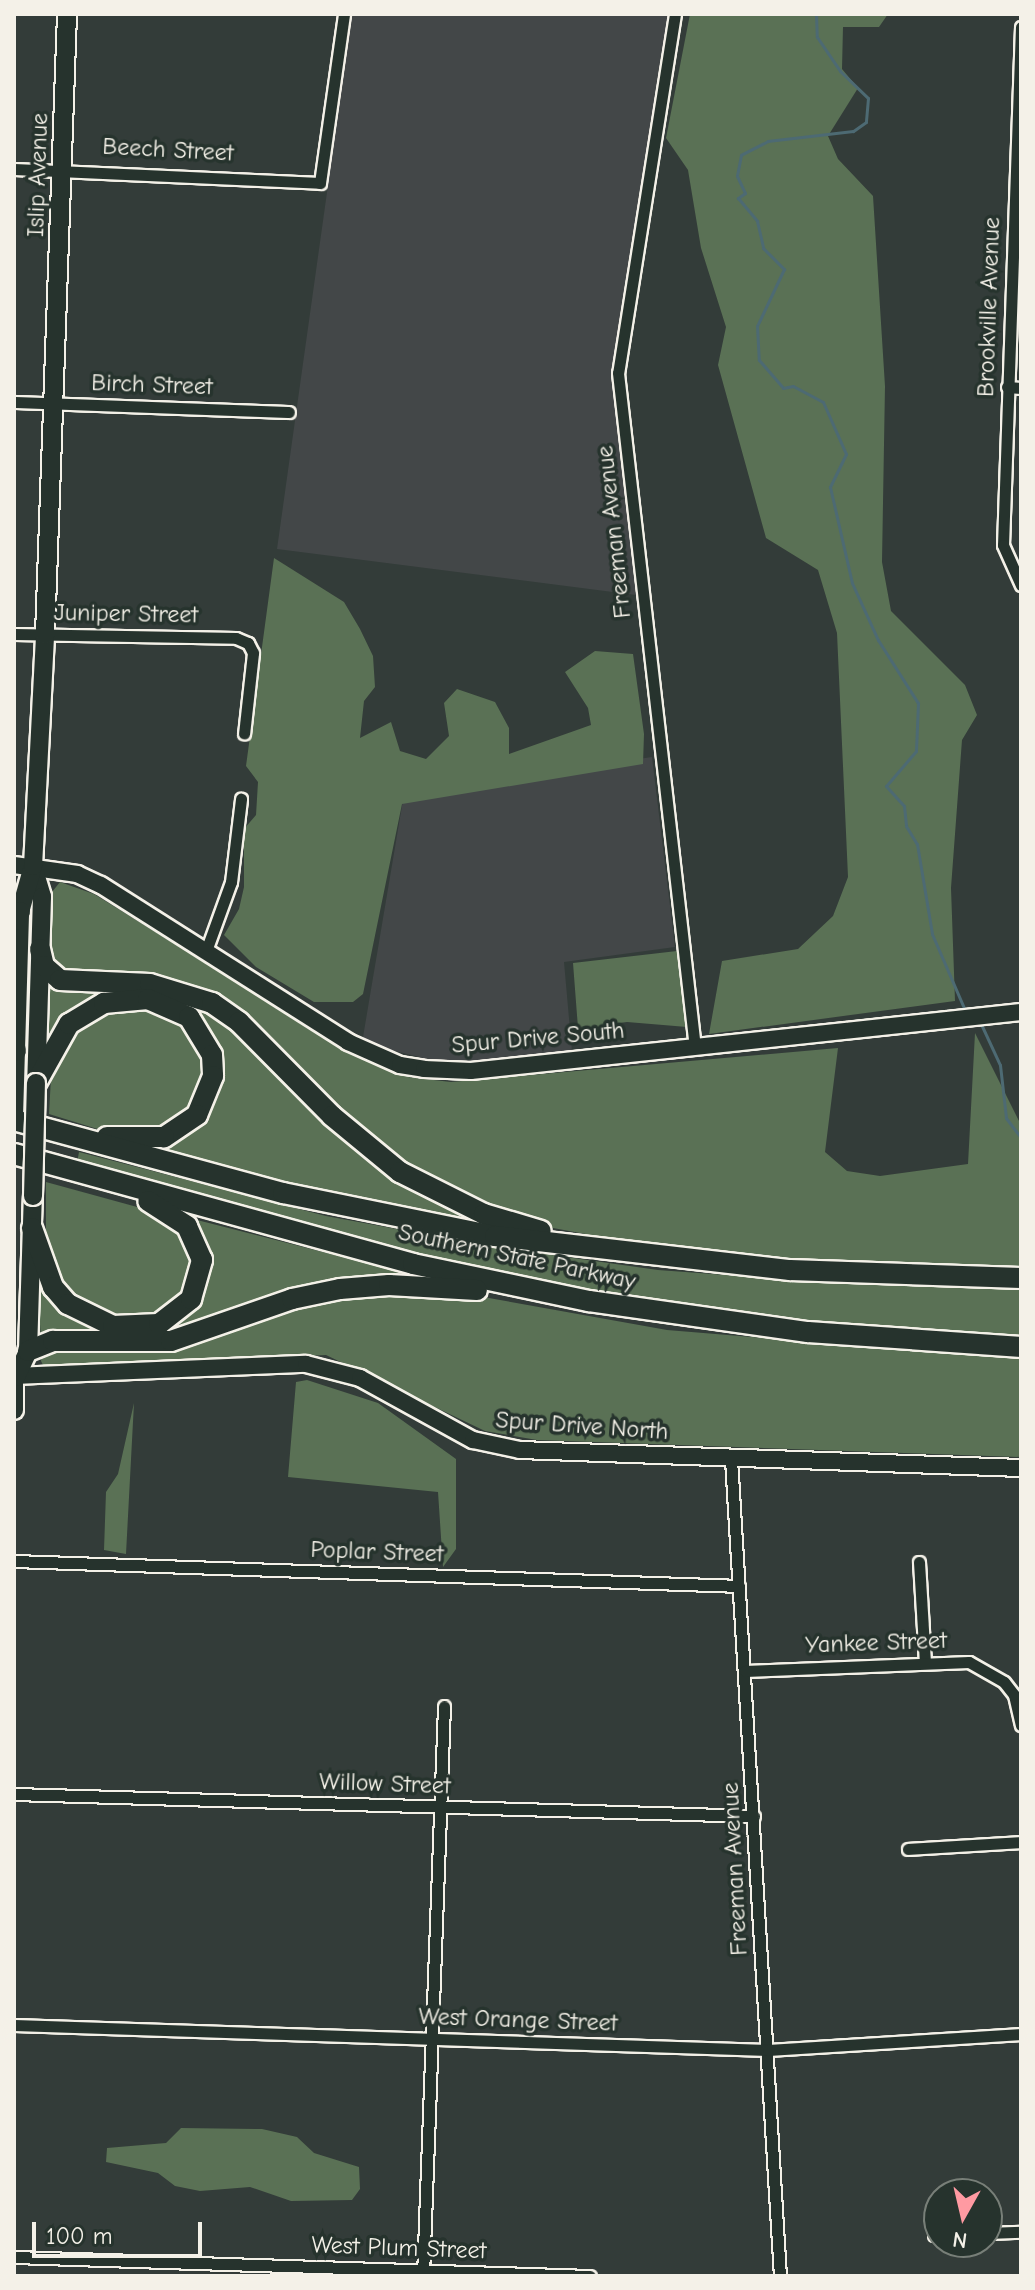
<!DOCTYPE html>
<html>
<head>
<meta charset="utf-8">
<style>
  body { margin:0 }
  #map { position:relative; width:1035px; height:2290px; overflow:hidden; background:#333c39; font-family:"Comic Neue",sans-serif }
  div>[style] { position:absolute }
  .built>* { inset:0; background:#434748 }
  .green>* { inset:0; background:#5a7155 }
  .stream>* { height:3px; margin:-1.5px; padding:0 1.5px; transform-origin:1.5px; border-radius:1.5px; background:#4d6a73 }
  .roads { filter:drop-shadow(2px 0 #f4f1e8) drop-shadow(-2px 0 #f4f1e8) drop-shadow(0 2px #f4f1e8) drop-shadow(0 -2px #f4f1e8) }
  .street>* { height:11px; margin:-5.5px; padding:0 5.5px; transform-origin:5.5px; border-radius:5.5px; background:#26332d }
  .secondary>* { height:16px; margin:-8px; padding:0 8px; transform-origin:8px; border-radius:8px; background:#26332d }
  .primary>* { height:18px; margin:-9px; padding:0 9px; transform-origin:9px; border-radius:9px; background:#26332d }
  .highway>* { height:20px; margin:-10px; padding:0 10px; transform-origin:10px; border-radius:10px; background:#26332d }
  .bridges { filter:drop-shadow(2px 0 #f4f1e8) drop-shadow(-2px 0 #f4f1e8) drop-shadow(0 2px #f4f1e8) drop-shadow(0 -2px #f4f1e8) }
  .primary-bridge>* { height:18px; margin:-9px; padding:0 9px; transform-origin:9px; border-radius:9px; background:#26332d }
  span { translate:-50% -50%; white-space:nowrap; text-align:center; line-height:1.15; -webkit-text-stroke:7px #26332d; paint-order:stroke }
  .street-label { font-size:24px; color:#f4f1e8 }
  .frame { position:absolute; inset:0; border:16px solid #f4f1e8; pointer-events:none }
  .north { position:absolute; left:923px; top:2178px; width:80px; height:80px; box-sizing:border-box; background:#26332d; border:2px solid #787f78; border-radius:50%; rotate:188deg; font-size:22px; font-weight:700; line-height:32px; text-align:center; color:#f4f1e8 }
  .north::after { content:''; display:block; margin:auto; width:28px; height:36px; background:#ff9aa2; clip-path:polygon(50% 0,100% 100%,50% 72%,0 100%) }
  .scale { position:absolute; left:32px; top:2222px; width:170px; height:36px; box-sizing:border-box; border:4px solid #f4f1e8; border-top:0; padding-left:10px; font-size:24px; line-height:28px; white-space:nowrap; color:#f4f1e8; -webkit-text-stroke:6px #26332d; paint-order:stroke }
</style>
</head>
<body>
<div id="map">
  <div class="built">
    <i style="clip-path:polygon(352px 14px,670px 14px,611px 373px,636px 595px,277px 549px)"></i>
    <i style="clip-path:polygon(652px 757px,675px 947px,564px 962px,572px 1052px,448px 1064px,362px 1043px,404px 794px)"></i>
  </div>
  <div class="green">
    <i style="clip-path:polygon(690px 14px,888px 14px,879px 27px,843px 27px,842px 69px,858px 88px,828px 136px,838px 159px,873px 196px,885px 386px,882px 562px,891px 611px,965px 685px,977px 715px,962px 740px,951px 888px,955px 1001px,709px 1034px,722px 961px,798px 949px,833px 916px,848px 877px,837px 633px,818px 570px,766px 538px,718px 365px,726px 327px,701px 248px,688px 170px,666px 138px)"></i>
    <i style="clip-path:polygon(274px 558px,344px 602px,360px 629px,373px 656px,375px 687px,364px 701px,360px 738px,391px 722px,400px 751px,426px 759px,449px 736px,444px 703px,457px 689px,495px 702px,509px 728px,509px 754px,591px 725px,588px 708px,565px 672px,595px 651px,633px 654px,644px 734px,643px 764px,402px 804px,363px 994px,353px 1002px,314px 1002px,256px 967px,224px 935px,239px 909px,244px 887px,244px 829px,256px 815px,258px 782px,246px 766px)"></i>
    <i style="clip-path:polygon(60px 882px,94px 894px,345px 1049px,408px 1077px,451px 1082px,838px 1048px,825px 1152px,847px 1171px,880px 1176px,968px 1164px,975px 1033px,1021px 1125px,1021px 1268px,825px 1263px,671px 1250px,537px 1225px,420px 1178px,361px 1135px,218px 1002px,59px 975px,49px 964px,52px 892px)"></i>
    <i style="clip-path:polygon(677px 951px,687px 1027px,627px 1022px,604px 1025px,579px 1041px,573px 963px)"></i>
    <i style="clip-path:polygon(50px 982px,140px 989px,201px 1005px,463px 1212px,462px 1219px,316px 1193px,158px 1153px,160px 1147px,205px 1121px,219px 1095px,221px 1065px,209px 1032px,132px 994px,54px 1034px,42px 1029px)"></i>
    <i style="clip-path:polygon(122px 1004px,165px 1010px,192px 1027px,208px 1056px,208px 1084px,175px 1130px,120px 1136px,49px 1114px,51px 1077px,82px 1021px)"></i>
    <i style="clip-path:polygon(79px 1152px,326px 1216px,495px 1247px,658px 1270px,820px 1282px,1021px 1288px,1021px 1337px,820px 1323px,657px 1303px,493px 1271px,324px 1232px,77px 1163px)"></i>
    <i style="clip-path:polygon(46px 1182px,159px 1213px,182px 1228px,198px 1269px,176px 1311px,112px 1322px,61px 1290px,46px 1248px)"></i>
    <i style="clip-path:polygon(197px 1220px,406px 1273px,405px 1281px,187px 1332px,41px 1337px,34px 1248px,61px 1307px,164px 1332px,202px 1299px,210px 1271px,205px 1245px,194px 1225px)"></i>
    <i style="clip-path:polygon(409px 1290px,472px 1295px,667px 1330px,1021px 1359px,1021px 1457px,537px 1440px,485px 1431px,326px 1355px,52px 1367px,44px 1367px,41px 1361px,42px 1349px,142px 1351px,199px 1340px,339px 1295px)"></i>
    <i style="clip-path:polygon(307px 1380px,378px 1403px,456px 1459px,456px 1549px,443px 1567px,438px 1492px,288px 1477px,296px 1382px)"></i>
    <i style="clip-path:polygon(134px 1403px,126px 1554px,104px 1550px,106px 1492px,118px 1474px)"></i>
    <i style="clip-path:polygon(181px 2128px,262px 2129px,297px 2137px,314px 2153px,359px 2167px,360px 2189px,352px 2200px,291px 2201px,250px 2187px,200px 2191px,175px 2186px,158px 2173px,106px 2162px,107px 2148px,166px 2143px)"></i>
  </div>
  <div class="stream">
    <i style="left:816px;top:14px;width:23px;rotate:88deg"></i>
    <i style="left:817px;top:37px;width:41px;rotate:55.9deg"></i>
    <i style="left:840px;top:71px;width:39px;rotate:44deg"></i>
    <i style="left:868px;top:98px;width:24px;rotate:95deg"></i>
    <i style="left:866px;top:122px;width:16px;rotate:145deg"></i>
    <i style="left:853px;top:131px;width:86px;rotate:173.3deg"></i>
    <i style="left:768px;top:141px;width:30px;rotate:153deg"></i>
    <i style="left:741px;top:155px;width:21px;rotate:101deg"></i>
    <i style="left:737px;top:176px;width:19px;rotate:65deg"></i>
    <i style="left:745px;top:193px;width:9px;rotate:144deg"></i>
    <i style="left:738px;top:198px;width:30px;rotate:50deg"></i>
    <i style="left:757px;top:221px;width:28px;rotate:77deg"></i>
    <i style="left:763px;top:248px;width:30px;rotate:45deg"></i>
    <i style="left:784px;top:269px;width:63px;rotate:115.3deg"></i>
    <i style="left:757px;top:326px;width:34px;rotate:87deg"></i>
    <i style="left:759px;top:360px;width:37px;rotate:49deg"></i>
    <i style="left:783px;top:388px;width:10px;rotate:-11deg"></i>
    <i style="left:793px;top:386px;width:34px;rotate:28deg"></i>
    <i style="left:823px;top:402px;width:57px;rotate:66.1deg"></i>
    <i style="left:846px;top:454px;width:37px;rotate:116deg"></i>
    <i style="left:830px;top:487px;width:98px;rotate:77.1deg"></i>
    <i style="left:852px;top:583px;width:63px;rotate:65.5deg"></i>
    <i style="left:878px;top:640px;width:75px;rotate:57.6deg"></i>
    <i style="left:918px;top:703px;width:48px;rotate:92.4deg"></i>
    <i style="left:916px;top:751px;width:46px;rotate:130.6deg"></i>
    <i style="left:886px;top:786px;width:27px;rotate:48deg"></i>
    <i style="left:904px;top:806px;width:20px;rotate:84deg"></i>
    <i style="left:906px;top:826px;width:21px;rotate:59deg"></i>
    <i style="left:917px;top:844px;width:91px;rotate:80.5deg"></i>
    <i style="left:932px;top:934px;width:81px;rotate:66.6deg"></i>
    <i style="left:981px;top:1024px;width:45px;rotate:65.1deg"></i>
    <i style="left:1000px;top:1065px;width:53px;rotate:83.5deg"></i>
    <i style="left:1006px;top:1118px;width:25px;rotate:53deg"></i>
  </div>
  <div class="roads">
    <div class="street">
      <i style="left:675px;top:14px;width:363px;rotate:99deg"></i>
      <i style="left:618px;top:373px;width:679px;rotate:83.49deg"></i>
      <i style="left:1021px;top:27px;width:518px;rotate:91.99deg"></i>
      <i style="left:1003px;top:545px;width:44px;rotate:65.8deg"></i>
      <i style="left:14px;top:169px;width:306px;rotate:2.6deg"></i>
      <i style="left:320px;top:183px;width:171px;rotate:-81.9deg"></i>
      <i style="left:1007px;top:387px;width:14px;rotate:4deg"></i>
      <i style="left:14px;top:402px;width:275px;rotate:2.1deg"></i>
      <i style="left:14px;top:634px;width:222px;rotate:1deg"></i>
      <i style="left:236px;top:638px;width:13px;rotate:23deg"></i>
      <i style="left:248px;top:643px;width:11px;rotate:63deg"></i>
      <i style="left:253px;top:653px;width:81px;rotate:96.3deg"></i>
      <i style="left:206px;top:951px;width:73px;rotate:-70.1deg"></i>
      <i style="left:231px;top:882px;width:84px;rotate:-83.1deg"></i>
      <i style="left:731px;top:1459px;width:818px;rotate:86.57deg"></i>
      <i style="left:14px;top:1561px;width:725px;rotate:1.97deg"></i>
      <i style="left:919px;top:1562px;width:100px;rotate:86.6deg"></i>
      <i style="left:745px;top:1671px;width:224px;rotate:-2.3deg"></i>
      <i style="left:969px;top:1662px;width:40px;rotate:29.7deg"></i>
      <i style="left:1004px;top:1682px;width:16px;rotate:52deg"></i>
      <i style="left:1014px;top:1695px;width:31px;rotate:77deg"></i>
      <i style="left:14px;top:1794px;width:740px;rotate:1.7deg"></i>
      <i style="left:908px;top:1849px;width:113px;rotate:-3.5deg"></i>
      <i style="left:14px;top:2025px;width:754px;rotate:1.9deg"></i>
      <i style="left:768px;top:2050px;width:254px;rotate:-3.6deg"></i>
      <i style="left:987px;top:2233px;width:34px;rotate:-2deg"></i>
      <i style="left:934px;top:2235px;width:5px"></i>
      <i style="left:14px;top:2257px;width:576px;rotate:1.89deg"></i>
      <i style="left:423px;top:2276px;width:570px;rotate:-87.89deg"></i>
    </div>
    <div class="secondary">
      <i style="left:14px;top:865px;width:64px;rotate:8.1deg"></i>
      <i style="left:77px;top:874px;width:26px;rotate:25deg"></i>
      <i style="left:101px;top:885px;width:293px;rotate:32.4deg"></i>
      <i style="left:348px;top:1042px;width:57px;rotate:23.9deg"></i>
      <i style="left:400px;top:1065px;width:24px;rotate:9deg"></i>
      <i style="left:424px;top:1069px;width:47px;rotate:2.4deg"></i>
      <i style="left:471px;top:1071px;width:553px;rotate:-6.12deg"></i>
      <i style="left:14px;top:1376px;width:292px;rotate:-2.4deg"></i>
      <i style="left:306px;top:1364px;width:56px;rotate:14.5deg"></i>
      <i style="left:360px;top:1378px;width:129px;rotate:28.8deg"></i>
      <i style="left:473px;top:1440px;width:48px;rotate:12deg"></i>
      <i style="left:520px;top:1450px;width:501px;rotate:2.06deg"></i>
    </div>
    <div class="primary">
      <i style="left:33px;top:867px;width:31px;rotate:73deg"></i>
      <i style="left:42px;top:897px;width:186px;rotate:91.8deg"></i>
      <i style="left:14px;top:1117px;width:205px;rotate:-88.3deg"></i>
      <i style="left:20px;top:912px;width:48px;rotate:-74.2deg"></i>
      <i style="left:33px;top:866px;width:231px;rotate:-87deg"></i>
      <i style="left:45px;top:635px;width:621px;rotate:-87.97deg"></i>
      <i style="left:14px;top:1368px;width:42px;rotate:90deg"></i>
      <i style="left:16px;top:1377px;width:29px;rotate:-65deg"></i>
      <i style="left:28px;top:1351px;width:155px;rotate:-88.2deg"></i>
    </div>
    <div class="highway">
      <i style="left:14px;top:920px;width:10px;rotate:-53deg"></i>
      <i style="left:40px;top:949px;width:17px;rotate:77deg"></i>
      <i style="left:44px;top:966px;width:21px;rotate:41deg"></i>
      <i style="left:60px;top:980px;width:90px;rotate:2.5deg"></i>
      <i style="left:150px;top:984px;width:65px;rotate:17deg"></i>
      <i style="left:212px;top:1003px;width:33px;rotate:35deg"></i>
      <i style="left:239px;top:1022px;width:132px;rotate:45.3deg"></i>
      <i style="left:332px;top:1116px;width:88px;rotate:39.5deg"></i>
      <i style="left:400px;top:1172px;width:94px;rotate:26.6deg"></i>
      <i style="left:484px;top:1214px;width:59px;rotate:16.6deg"></i>
      <i style="left:14px;top:1041px;width:10px;rotate:79deg"></i>
      <i style="left:36px;top:1083px;width:68px;rotate:-60.8deg"></i>
      <i style="left:69px;top:1024px;width:41px;rotate:-31deg"></i>
      <i style="left:104px;top:1003px;width:44px;rotate:-5.2deg"></i>
      <i style="left:148px;top:999px;width:45px;rotate:23.7deg"></i>
      <i style="left:189px;top:1017px;width:44px;rotate:58.8deg"></i>
      <i style="left:212px;top:1055px;width:21px;rotate:87deg"></i>
      <i style="left:213px;top:1076px;width:42px;rotate:112.3deg"></i>
      <i style="left:197px;top:1115px;width:40px;rotate:146deg"></i>
      <i style="left:164px;top:1137px;width:57px;rotate:180deg"></i>
      <i style="left:14px;top:1120px;width:279px;rotate:15.2deg"></i>
      <i style="left:283px;top:1193px;width:216px;rotate:11.5deg"></i>
      <i style="left:495px;top:1236px;width:297px;rotate:6.6deg"></i>
      <i style="left:790px;top:1270px;width:231px;rotate:2deg"></i>
      <i style="left:14px;top:1154px;width:414px;rotate:15.4deg"></i>
      <i style="left:413px;top:1264px;width:180px;rotate:11.9deg"></i>
      <i style="left:589px;top:1301px;width:221px;rotate:8.1deg"></i>
      <i style="left:808px;top:1332px;width:214px;rotate:4deg"></i>
      <i style="left:32px;top:1228px;width:63px;rotate:70.4deg"></i>
      <i style="left:53px;top:1287px;width:23px;rotate:49deg"></i>
      <i style="left:68px;top:1304px;width:50px;rotate:26.1deg"></i>
      <i style="left:113px;top:1326px;width:46px;rotate:-2.5deg"></i>
      <i style="left:159px;top:1324px;width:41px;rotate:-38deg"></i>
      <i style="left:191px;top:1299px;width:41px;rotate:-74.2deg"></i>
      <i style="left:202px;top:1260px;width:37px;rotate:-114deg"></i>
      <i style="left:187px;top:1226px;width:46px;rotate:-147.3deg"></i>
      <i style="left:28px;top:1351px;width:27px;rotate:-22deg"></i>
      <i style="left:53px;top:1341px;width:118px"></i>
      <i style="left:171px;top:1341px;width:128px;rotate:-19.1deg"></i>
      <i style="left:292px;top:1299px;width:49px;rotate:-11.8deg"></i>
      <i style="left:340px;top:1289px;width:49px;rotate:-4.7deg"></i>
      <i style="left:389px;top:1285px;width:88px;rotate:3.3deg"></i>
    </div>
  </div>
  <div class="bridges">
    <div class="primary-bridge">
      <i style="left:33px;top:1196px;width:113px;rotate:-88.5deg"></i>
    </div>
  </div>
  <div class="street-label">
    <span style="left:168px;top:150px;rotate:3deg">Beech Street</span>
    <span style="left:38px;top:175px;rotate:-88deg">Islip Avenue</span>
    <span style="left:989px;top:307px;rotate:-88deg">Brookville Avenue</span>
    <span style="left:152px;top:385px;rotate:2deg">Birch Street</span>
    <span style="left:614px;top:532px;rotate:-96deg">Freeman Avenue</span>
    <span style="left:126px;top:614px;rotate:1deg">Juniper Street</span>
    <span style="left:538px;top:1038px;rotate:-5deg">Spur Drive South</span>
    <span style="left:517px;top:1257px;rotate:12deg">Southern State Parkway</span>
    <span style="left:582px;top:1426px;rotate:4deg">Spur Drive North</span>
    <span style="left:377px;top:1552px;rotate:2deg">Poplar Street</span>
    <span style="left:876px;top:1643px;rotate:-2deg">Yankee Street</span>
    <span style="left:385px;top:1784px;rotate:2deg">Willow Street</span>
    <span style="left:735px;top:1869px;rotate:-93deg">Freeman Avenue</span>
    <span style="left:518px;top:2020px;rotate:2deg">West Orange Street</span>
    <span style="left:399px;top:2248px;rotate:2deg">West Plum Street</span>
  </div>
  <div class="frame"></div>
  <div class="north">N</div>
  <div class="scale">100 m</div>
</div>
</body>
</html>
